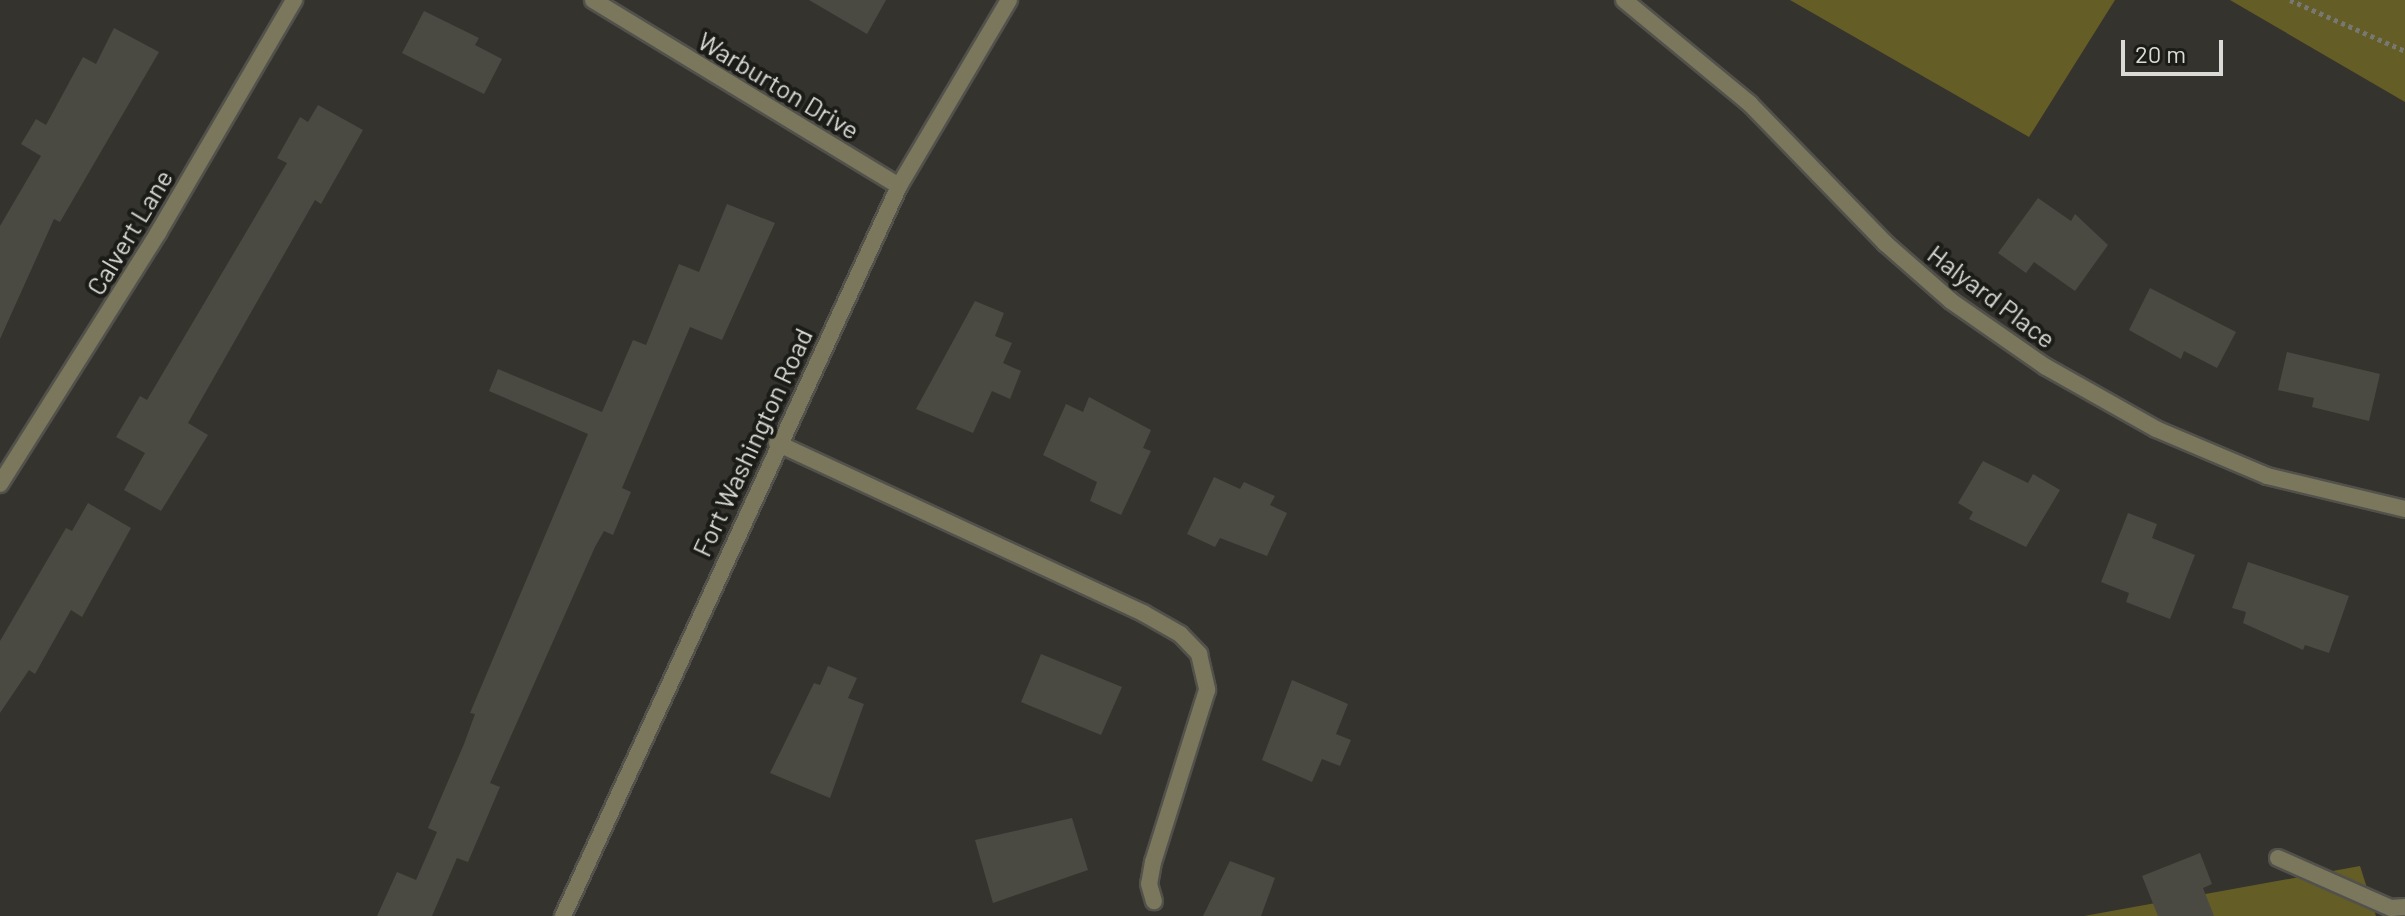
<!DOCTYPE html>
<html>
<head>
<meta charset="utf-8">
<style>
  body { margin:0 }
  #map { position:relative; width:2405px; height:916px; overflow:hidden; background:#34332d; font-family:Barlow,sans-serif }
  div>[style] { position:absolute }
  .green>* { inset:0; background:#655d26 }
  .building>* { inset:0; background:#4a4a43 }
  .path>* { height:5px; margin-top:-2.5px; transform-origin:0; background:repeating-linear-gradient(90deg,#787873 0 4px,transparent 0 8px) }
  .roads { filter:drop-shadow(2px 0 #52514b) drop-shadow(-2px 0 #52514b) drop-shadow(0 2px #52514b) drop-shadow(0 -2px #52514b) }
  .lane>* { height:16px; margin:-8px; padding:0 8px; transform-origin:8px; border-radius:8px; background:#7a775d }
  .street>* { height:16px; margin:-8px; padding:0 8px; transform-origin:8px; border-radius:8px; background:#7a775d }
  span { translate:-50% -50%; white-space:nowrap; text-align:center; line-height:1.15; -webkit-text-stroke:8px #1b1b18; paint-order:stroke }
  .street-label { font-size:26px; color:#dadad6 }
  .scale { position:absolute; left:2121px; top:40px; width:102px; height:36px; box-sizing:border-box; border:4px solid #dadad6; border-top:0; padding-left:10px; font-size:24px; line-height:28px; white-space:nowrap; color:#dadad6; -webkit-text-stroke:6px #1b1b18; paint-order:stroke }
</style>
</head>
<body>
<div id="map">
  <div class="green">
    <i style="clip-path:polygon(1790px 0,2115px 0,2029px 137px)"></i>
    <i style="clip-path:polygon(2230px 0,2405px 0,2405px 102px)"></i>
    <i style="clip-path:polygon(2360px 866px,2376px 916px,2084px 916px)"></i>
  </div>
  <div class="building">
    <i style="clip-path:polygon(809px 0,886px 0,867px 34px)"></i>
    <i style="clip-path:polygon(424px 11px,479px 38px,475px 45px,502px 59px,484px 94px,402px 53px)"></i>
    <i style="clip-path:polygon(114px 28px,159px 52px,60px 222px,54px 219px,0 339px,0 226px,41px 156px,21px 144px,36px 119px,46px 125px,83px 57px,96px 64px)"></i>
    <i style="clip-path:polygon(318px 105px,363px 130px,321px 204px,315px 200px,188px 423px,208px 435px,161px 511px,124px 490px,145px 453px,116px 437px,140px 396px,147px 400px,287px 163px,277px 158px,300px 117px,308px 122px)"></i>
    <i style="clip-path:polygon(2038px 198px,2071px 221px,2075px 214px,2108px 245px,2075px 291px,2034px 262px,2026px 273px,1998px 253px)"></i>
    <i style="clip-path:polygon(727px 204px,775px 223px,722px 340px,690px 327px,622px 488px,631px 492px,613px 535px,604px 531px,595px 547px,490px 783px,500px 787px,468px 862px,457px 858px,432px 916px,377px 916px,397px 872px,416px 880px,437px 832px,428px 828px,464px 744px,475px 714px,470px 713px,588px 434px,489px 391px,498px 369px,602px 412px,633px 340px,646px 345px,679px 264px,699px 272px)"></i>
    <i style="clip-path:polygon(2150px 288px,2236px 332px,2217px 368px,2184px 351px,2181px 359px,2129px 330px)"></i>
    <i style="clip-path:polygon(975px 301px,1004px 313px,995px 336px,1012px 343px,1003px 363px,1021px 371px,1010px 399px,992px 391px,973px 433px,916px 409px)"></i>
    <i style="clip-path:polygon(2287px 352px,2380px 374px,2369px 421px,2312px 407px,2314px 398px,2278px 390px)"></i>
    <i style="clip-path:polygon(1089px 397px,1151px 430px,1143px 448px,1151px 451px,1121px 515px,1090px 501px,1097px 482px,1043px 455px,1066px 404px,1083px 412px)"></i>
    <i style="clip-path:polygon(1983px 461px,2028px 483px,2033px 474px,2060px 490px,2026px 547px,1969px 519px,1973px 512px,1958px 503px)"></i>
    <i style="clip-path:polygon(1214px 477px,1240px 489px,1244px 482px,1275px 496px,1270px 505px,1287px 513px,1267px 556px,1220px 538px,1215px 547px,1187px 534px)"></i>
    <i style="clip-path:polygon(88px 503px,131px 528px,82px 617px,71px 610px,35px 674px,29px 670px,0 713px,0 641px,66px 528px,72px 531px)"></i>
    <i style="clip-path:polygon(2128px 513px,2157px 524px,2152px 538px,2195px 555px,2170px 619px,2126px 602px,2129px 593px,2101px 582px)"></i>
    <i style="clip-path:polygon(2248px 562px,2349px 596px,2329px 653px,2305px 645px,2303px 650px,2243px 623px,2246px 612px,2232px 608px)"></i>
    <i style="clip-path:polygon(1041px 654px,1122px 687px,1101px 735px,1021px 702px)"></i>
    <i style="clip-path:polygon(828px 666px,857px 678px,848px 698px,864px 704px,830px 798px,770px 773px,814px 683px,820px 685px)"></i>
    <i style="clip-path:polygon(1292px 680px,1348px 704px,1336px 734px,1351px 740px,1340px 766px,1322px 759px,1312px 782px,1262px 760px)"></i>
    <i style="clip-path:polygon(1072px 818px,1088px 870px,993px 903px,975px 840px)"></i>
    <i style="clip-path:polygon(2200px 853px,2212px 884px,2203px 888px,2214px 916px,2158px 916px,2142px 876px)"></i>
    <i style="clip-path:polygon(1230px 861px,1275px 878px,1261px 916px,1203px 916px)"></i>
  </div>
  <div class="path">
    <i style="left:2290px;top:0;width:126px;rotate:23.9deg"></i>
  </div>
  <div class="roads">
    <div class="lane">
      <i style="left:2278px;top:858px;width:124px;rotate:23.9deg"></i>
      <i style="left:2391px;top:908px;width:14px;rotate:-4deg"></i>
    </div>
    <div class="street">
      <i style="left:593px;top:0;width:358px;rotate:31.3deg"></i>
      <i style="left:1624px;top:0;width:163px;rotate:39.5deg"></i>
      <i style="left:1750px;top:104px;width:194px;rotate:45.8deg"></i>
      <i style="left:1885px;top:243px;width:88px;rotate:41.3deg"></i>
      <i style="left:1951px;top:301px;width:116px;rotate:34.8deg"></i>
      <i style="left:2046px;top:367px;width:126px;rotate:29.4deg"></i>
      <i style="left:2156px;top:429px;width:121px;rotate:22.9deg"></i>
      <i style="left:2267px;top:476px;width:142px;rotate:13.4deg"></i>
      <i style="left:777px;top:443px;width:404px;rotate:24.9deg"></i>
      <i style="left:1143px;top:613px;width:43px;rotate:29.6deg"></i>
      <i style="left:1180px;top:634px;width:28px;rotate:46deg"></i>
      <i style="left:1199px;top:654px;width:37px;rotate:77deg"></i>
      <i style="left:1207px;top:690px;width:180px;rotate:107.4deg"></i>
      <i style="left:1153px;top:862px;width:22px;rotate:100deg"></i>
      <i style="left:1149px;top:884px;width:18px;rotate:74deg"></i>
      <i style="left:0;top:484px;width:297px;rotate:-57.8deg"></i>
      <i style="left:158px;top:233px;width:270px;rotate:-59.7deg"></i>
      <i style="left:563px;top:916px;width:804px;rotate:-65.28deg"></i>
      <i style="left:899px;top:186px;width:216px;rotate:-59.4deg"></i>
    </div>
  </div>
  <div class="street-label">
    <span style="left:779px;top:85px;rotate:31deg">Warburton Drive</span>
    <span style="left:129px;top:232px;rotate:-59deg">Calvert Lane</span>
    <span style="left:1992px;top:296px;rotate:37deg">Halyard Place</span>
    <span style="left:752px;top:442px;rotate:-65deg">Fort Washington Road</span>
  </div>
  <div class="scale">20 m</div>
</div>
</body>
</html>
